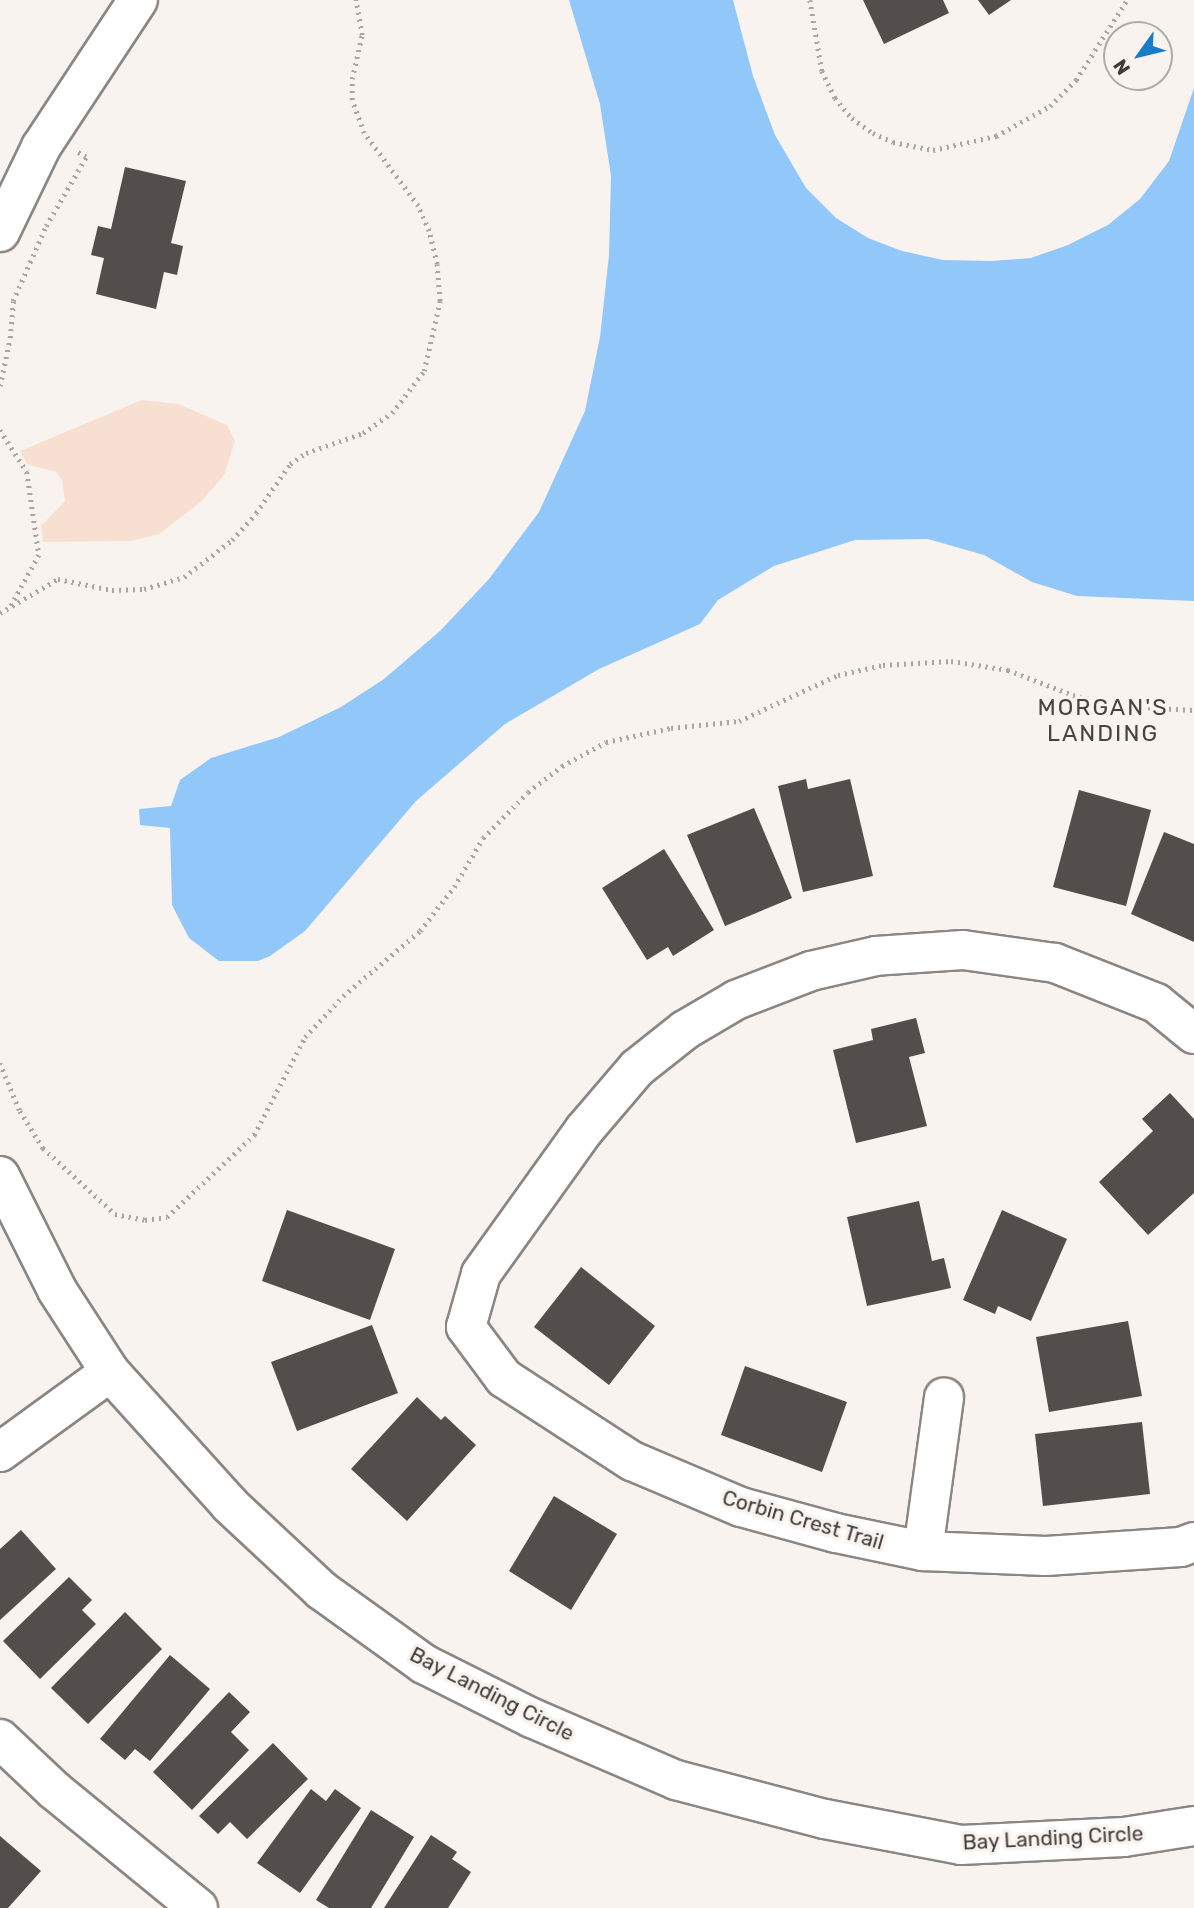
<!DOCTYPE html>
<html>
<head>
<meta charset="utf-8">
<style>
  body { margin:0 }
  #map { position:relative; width:1194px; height:1908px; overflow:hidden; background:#f9f3ef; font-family:Rubik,sans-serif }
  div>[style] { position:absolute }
  .green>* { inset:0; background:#f7e0d1 }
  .water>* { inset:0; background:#92c7fa }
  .building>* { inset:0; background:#534e4b }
  .path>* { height:4.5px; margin-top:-2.25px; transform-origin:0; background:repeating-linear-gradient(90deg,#a9a5a1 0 2px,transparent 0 7px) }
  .roads { filter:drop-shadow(2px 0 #8b8683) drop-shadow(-2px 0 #8b8683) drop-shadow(0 2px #8b8683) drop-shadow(0 -2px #8b8683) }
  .minor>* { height:38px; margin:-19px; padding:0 19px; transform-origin:19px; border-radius:19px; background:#fff }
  span { translate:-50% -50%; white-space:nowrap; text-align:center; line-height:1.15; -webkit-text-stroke:7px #f9f3ef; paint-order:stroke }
  .street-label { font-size:21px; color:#3e3c3a }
  .neighbourhood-label { font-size:23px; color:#474340; letter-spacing:2px }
  .north { position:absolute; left:1103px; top:21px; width:70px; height:70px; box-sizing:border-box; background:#f9f3ef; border:2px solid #aeaaa7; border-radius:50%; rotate:236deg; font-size:19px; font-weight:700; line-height:28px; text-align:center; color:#3e3c3a }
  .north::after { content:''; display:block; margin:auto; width:24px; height:32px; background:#187dc9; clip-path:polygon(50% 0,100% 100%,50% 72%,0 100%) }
</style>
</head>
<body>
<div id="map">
  <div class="green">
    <i style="clip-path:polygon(142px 400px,178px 404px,227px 425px,235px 441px,224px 475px,202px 501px,159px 534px,131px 541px,43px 542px,41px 526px,65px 501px,62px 480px,56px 472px,27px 464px,20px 451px)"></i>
  </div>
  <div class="water">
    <i style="clip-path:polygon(569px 0,733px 0,753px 76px,775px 135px,806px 188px,836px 218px,868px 238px,902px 251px,943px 260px,991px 261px,1031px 258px,1068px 245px,1108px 225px,1140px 199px,1169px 161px,1194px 88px,1194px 601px,1077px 596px,1032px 582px,984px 555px,928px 539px,855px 540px,774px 566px,718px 600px,700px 624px,599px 669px,505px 724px,416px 801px,305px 931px,270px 956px,258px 961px,219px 961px,189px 938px,172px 905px,170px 828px,140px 825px,139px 809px,171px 806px,180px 780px,211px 758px,279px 737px,341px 707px,384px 679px,440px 631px,489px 579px,539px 512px,585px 411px,600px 337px,609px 255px,611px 176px,600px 104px)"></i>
  </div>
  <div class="building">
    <i style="clip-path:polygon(863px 0,943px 0,949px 13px,884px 44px)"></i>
    <i style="clip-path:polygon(978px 0,1011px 0,989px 15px)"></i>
    <i style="clip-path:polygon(125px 167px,186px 181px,171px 243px,183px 246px,177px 275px,164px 272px,156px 309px,96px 294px,104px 258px,91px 255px,98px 226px,111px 229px)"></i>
    <i style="clip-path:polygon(806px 779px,808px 789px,850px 779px,873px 876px,803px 892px,778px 786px)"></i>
    <i style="clip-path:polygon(1079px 790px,1151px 810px,1126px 906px,1053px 887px)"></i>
    <i style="clip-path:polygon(754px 808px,792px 898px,725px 926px,687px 835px)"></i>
    <i style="clip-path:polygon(1164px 832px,1194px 844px,1194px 942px,1131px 914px)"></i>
    <i style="clip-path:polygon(664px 849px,714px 930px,673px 956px,668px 947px,647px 960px,602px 888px)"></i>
    <i style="clip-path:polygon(916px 1018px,925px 1053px,909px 1057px,927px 1126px,856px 1143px,833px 1050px,873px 1040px,871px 1029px)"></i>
    <i style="clip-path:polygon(1170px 1093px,1194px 1119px,1194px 1193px,1148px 1235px,1099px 1182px,1153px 1131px,1142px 1119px)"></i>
    <i style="clip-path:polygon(919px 1201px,932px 1261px,944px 1258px,951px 1288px,867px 1306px,847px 1217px)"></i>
    <i style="clip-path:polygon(287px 1210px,395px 1249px,370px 1320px,262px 1281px)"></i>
    <i style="clip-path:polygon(1002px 1210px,1067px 1239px,1031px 1321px,998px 1306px,995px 1314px,963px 1300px)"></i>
    <i style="clip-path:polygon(581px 1267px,655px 1326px,609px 1385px,534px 1327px)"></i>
    <i style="clip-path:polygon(1128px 1321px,1142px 1396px,1049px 1412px,1036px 1337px)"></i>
    <i style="clip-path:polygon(372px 1325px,398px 1393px,297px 1431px,271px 1362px)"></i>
    <i style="clip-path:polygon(745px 1366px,847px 1402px,822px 1472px,721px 1435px)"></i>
    <i style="clip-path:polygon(417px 1397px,441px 1420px,445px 1416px,476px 1445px,407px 1521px,351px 1469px)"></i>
    <i style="clip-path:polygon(1142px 1422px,1150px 1494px,1043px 1506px,1035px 1434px)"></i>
    <i style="clip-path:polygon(554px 1496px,617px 1534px,571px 1610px,509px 1571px)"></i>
    <i style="clip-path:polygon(21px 1530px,56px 1569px,0 1620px,0 1549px)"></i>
    <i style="clip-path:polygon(69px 1577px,92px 1600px,82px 1610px,96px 1624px,40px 1679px,3px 1641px)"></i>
    <i style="clip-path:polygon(125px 1612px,162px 1649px,88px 1724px,51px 1688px)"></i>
    <i style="clip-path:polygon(170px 1655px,210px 1689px,150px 1761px,135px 1749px,125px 1760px,100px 1739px)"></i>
    <i style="clip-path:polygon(229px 1692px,250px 1712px,231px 1732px,249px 1750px,192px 1810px,153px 1772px)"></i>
    <i style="clip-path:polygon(273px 1743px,308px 1779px,247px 1839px,230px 1822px,218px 1834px,199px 1816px)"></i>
    <i style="clip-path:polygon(311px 1789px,326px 1801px,335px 1789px,361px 1808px,300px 1893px,257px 1863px)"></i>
    <i style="clip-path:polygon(371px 1810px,414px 1837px,371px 1908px,329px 1908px,316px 1900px)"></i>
    <i style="clip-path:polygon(431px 1835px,457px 1852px,452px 1859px,471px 1872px,448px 1908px,384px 1908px)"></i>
    <i style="clip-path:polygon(0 1836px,41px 1871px,8px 1908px,0 1908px)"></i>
  </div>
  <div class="path">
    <i style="left:810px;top:0;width:72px;rotate:80.4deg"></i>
    <i style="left:822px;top:71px;width:30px;rotate:64deg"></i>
    <i style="left:835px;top:98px;width:26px;rotate:50deg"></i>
    <i style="left:852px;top:118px;width:26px;rotate:36deg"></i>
    <i style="left:873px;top:133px;width:22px;rotate:24deg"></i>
    <i style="left:893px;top:142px;width:41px;rotate:11.3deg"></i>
    <i style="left:933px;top:150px;width:65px;rotate:-12.5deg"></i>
    <i style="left:996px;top:136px;width:62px;rotate:-29.1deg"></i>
    <i style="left:1050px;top:106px;width:37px;rotate:-45deg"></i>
    <i style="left:1076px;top:80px;width:95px;rotate:-57.5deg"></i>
    <i style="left:0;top:386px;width:49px;rotate:-78.2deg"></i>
    <i style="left:10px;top:338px;width:37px;rotate:-85deg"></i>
    <i style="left:13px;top:301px;width:82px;rotate:-66.3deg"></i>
    <i style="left:46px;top:226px;width:80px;rotate:-59.9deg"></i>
    <i style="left:86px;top:157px;width:10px;rotate:-151deg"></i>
    <i style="left:0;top:430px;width:50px;rotate:57.3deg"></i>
    <i style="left:27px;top:472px;width:84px;rotate:81.8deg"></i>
    <i style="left:39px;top:555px;width:58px;rotate:118.8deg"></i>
    <i style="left:0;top:613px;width:67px;rotate:-30.4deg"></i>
    <i style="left:58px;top:579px;width:55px;rotate:11.5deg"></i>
    <i style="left:112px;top:590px;width:32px;rotate:-2deg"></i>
    <i style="left:144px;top:589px;width:42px;rotate:-16.7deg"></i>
    <i style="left:184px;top:577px;width:61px;rotate:-37.6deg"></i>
    <i style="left:232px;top:540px;width:36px;rotate:-48deg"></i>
    <i style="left:256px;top:513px;width:60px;rotate:-55.2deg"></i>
    <i style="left:290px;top:464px;width:19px;rotate:-35deg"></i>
    <i style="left:306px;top:453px;width:60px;rotate:-19.3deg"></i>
    <i style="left:363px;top:433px;width:35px;rotate:-35deg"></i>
    <i style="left:392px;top:413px;width:53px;rotate:-52.7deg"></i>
    <i style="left:424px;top:371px;width:72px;rotate:-77.1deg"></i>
    <i style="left:440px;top:301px;width:37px;rotate:-95deg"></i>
    <i style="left:437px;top:264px;width:34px;rotate:-104deg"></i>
    <i style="left:429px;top:231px;width:27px;rotate:-114deg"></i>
    <i style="left:418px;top:206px;width:91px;rotate:-126.5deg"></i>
    <i style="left:364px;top:133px;width:35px;rotate:-110deg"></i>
    <i style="left:352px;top:100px;width:21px;rotate:-90deg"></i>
    <i style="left:352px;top:79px;width:45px;rotate:-77.2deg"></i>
    <i style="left:362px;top:35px;width:36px;rotate:-100deg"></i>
    <i style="left:0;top:1063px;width:52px;rotate:67.4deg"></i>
    <i style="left:20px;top:1111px;width:44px;rotate:58.1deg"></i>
    <i style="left:43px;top:1148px;width:98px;rotate:42.5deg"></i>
    <i style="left:115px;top:1214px;width:31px;rotate:11deg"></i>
    <i style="left:145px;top:1220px;width:22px;rotate:-8deg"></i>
    <i style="left:167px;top:1217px;width:120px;rotate:-43.3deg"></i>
    <i style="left:254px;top:1135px;width:110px;rotate:-62.5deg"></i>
    <i style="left:305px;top:1037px;width:56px;rotate:-47.2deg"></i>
    <i style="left:343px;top:996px;width:101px;rotate:-40.2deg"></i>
    <i style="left:420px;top:931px;width:56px;rotate:-52.3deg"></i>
    <i style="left:454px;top:887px;width:57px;rotate:-59.4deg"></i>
    <i style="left:483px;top:838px;width:64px;rotate:-45.6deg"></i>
    <i style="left:528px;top:792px;width:43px;rotate:-37.4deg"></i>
    <i style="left:562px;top:766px;width:50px;rotate:-28.6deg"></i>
    <i style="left:606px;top:742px;width:66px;rotate:-12.2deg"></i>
    <i style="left:671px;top:728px;width:68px;rotate:-5.9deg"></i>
    <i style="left:739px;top:721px;width:109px;rotate:-24.9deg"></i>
    <i style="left:838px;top:675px;width:46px;rotate:-12.5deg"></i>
    <i style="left:883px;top:665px;width:68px;rotate:-3.4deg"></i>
    <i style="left:951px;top:661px;width:58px;rotate:9deg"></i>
    <i style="left:1008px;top:670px;width:70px;rotate:21deg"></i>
    <i style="left:1073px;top:695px;width:48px;rotate:13.2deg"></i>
    <i style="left:1120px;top:706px;width:74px;rotate:3.1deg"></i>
  </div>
  <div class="roads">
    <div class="minor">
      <i style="left:0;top:232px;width:94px;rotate:-64.2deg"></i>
      <i style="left:41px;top:147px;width:176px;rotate:-56.6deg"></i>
      <i style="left:1194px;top:1034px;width:49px;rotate:-140.8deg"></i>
      <i style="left:1156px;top:1003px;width:109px;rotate:-158.4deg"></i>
      <i style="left:1055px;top:963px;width:93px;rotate:-172deg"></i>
      <i style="left:963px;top:950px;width:87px;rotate:176.1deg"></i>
      <i style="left:876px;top:956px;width:67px;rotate:167deg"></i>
      <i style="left:811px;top:971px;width:80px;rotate:158.9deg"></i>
      <i style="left:736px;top:1000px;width:59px;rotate:149.5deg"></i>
      <i style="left:685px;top:1030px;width:61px;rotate:141.6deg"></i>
      <i style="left:637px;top:1068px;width:82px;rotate:130.5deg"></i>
      <i style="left:584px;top:1130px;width:177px;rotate:125.6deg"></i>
      <i style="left:481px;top:1274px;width:55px;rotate:105.8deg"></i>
      <i style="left:466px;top:1327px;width:64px;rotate:53.3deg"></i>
      <i style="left:504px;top:1378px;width:153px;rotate:33deg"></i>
      <i style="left:632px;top:1461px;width:118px;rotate:22.9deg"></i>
      <i style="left:741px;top:1507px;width:98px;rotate:15.3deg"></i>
      <i style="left:836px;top:1533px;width:89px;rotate:11.7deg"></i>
      <i style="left:923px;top:1551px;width:123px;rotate:2.3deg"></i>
      <i style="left:1046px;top:1556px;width:135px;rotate:-3.8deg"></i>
      <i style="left:1181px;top:1547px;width:14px;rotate:-21deg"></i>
      <i style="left:0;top:1176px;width:127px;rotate:63.4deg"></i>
      <i style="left:57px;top:1290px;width:98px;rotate:57.1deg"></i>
      <i style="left:110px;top:1372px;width:179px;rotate:47.9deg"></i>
      <i style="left:230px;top:1505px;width:125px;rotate:43deg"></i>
      <i style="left:321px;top:1590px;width:127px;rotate:35.7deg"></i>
      <i style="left:424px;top:1664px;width:121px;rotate:26.6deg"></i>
      <i style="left:532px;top:1718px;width:157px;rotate:23.3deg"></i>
      <i style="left:676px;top:1780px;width:154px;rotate:14.7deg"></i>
      <i style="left:825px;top:1819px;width:138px;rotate:10.8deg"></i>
      <i style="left:961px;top:1845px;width:163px;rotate:-2.8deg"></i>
      <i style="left:1124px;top:1837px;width:71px;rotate:-8.9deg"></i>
      <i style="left:0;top:1452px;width:136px;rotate:-36deg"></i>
      <i style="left:923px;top:1551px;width:155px;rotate:-82.2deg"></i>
      <i style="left:0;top:1739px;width:74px;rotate:43.4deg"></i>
      <i style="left:54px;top:1790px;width:186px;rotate:39.3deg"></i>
    </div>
  </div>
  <div class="street-label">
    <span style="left:803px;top:1520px;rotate:16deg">Corbin Crest Trail</span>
    <span style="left:492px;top:1694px;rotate:27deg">Bay Landing Circle</span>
    <span style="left:1053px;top:1838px;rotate:-3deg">Bay Landing Circle</span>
  </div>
  <div class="neighbourhood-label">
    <span style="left:1103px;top:720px">MORGAN'S<br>LANDING</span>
  </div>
  <div class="north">N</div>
</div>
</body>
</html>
